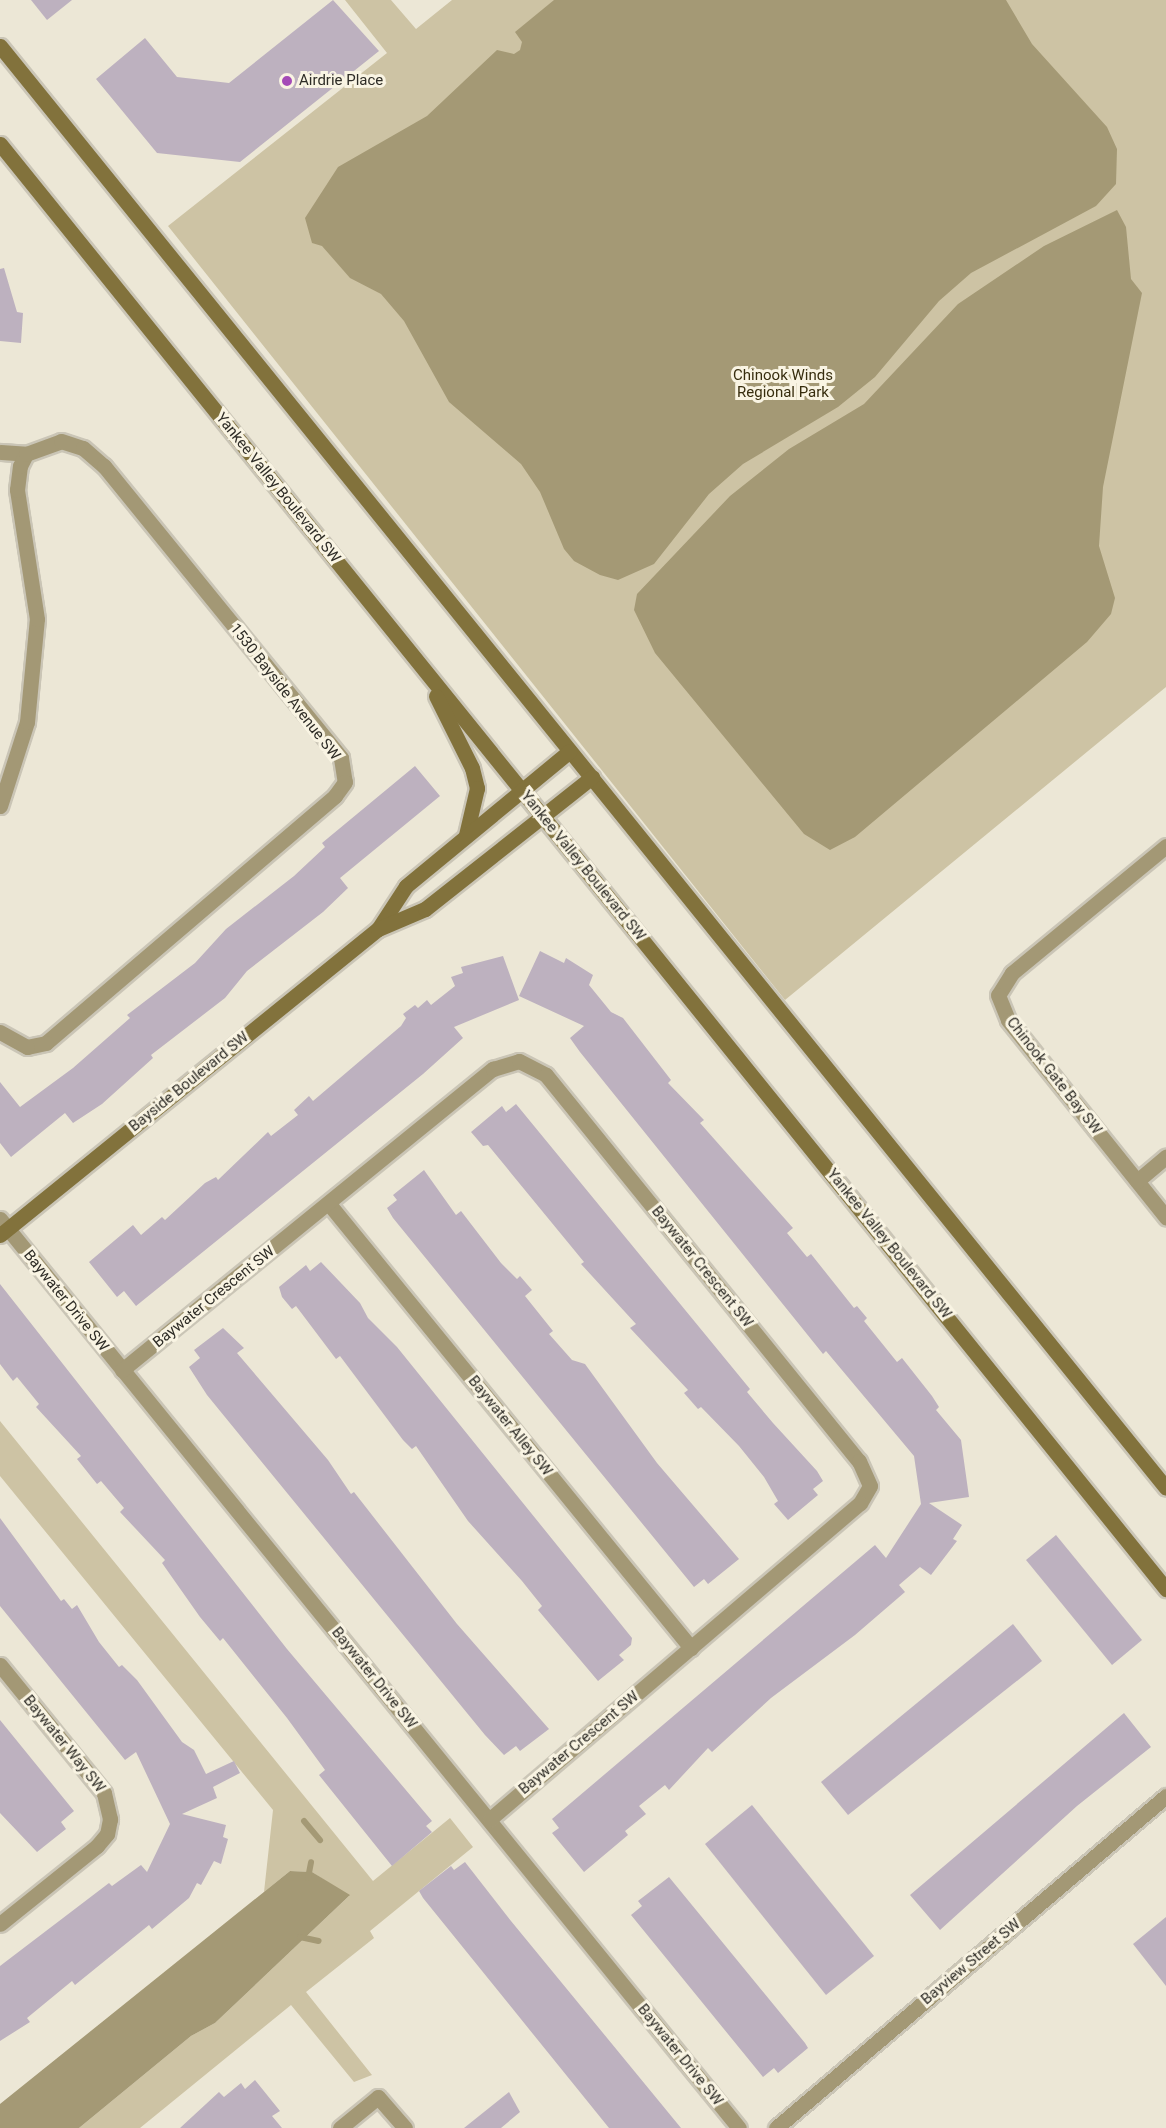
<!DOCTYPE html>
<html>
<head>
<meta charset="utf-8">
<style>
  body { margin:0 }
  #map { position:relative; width:1166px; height:2128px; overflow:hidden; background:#ece7d6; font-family:Roboto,sans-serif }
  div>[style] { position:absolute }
  .green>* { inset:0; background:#cdc3a4 }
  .water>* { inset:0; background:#a49975 }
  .stream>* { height:6px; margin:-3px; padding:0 3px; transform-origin:3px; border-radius:3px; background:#a49975 }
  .building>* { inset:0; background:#bdb1bf }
  .roads { filter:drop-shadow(2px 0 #cac5b6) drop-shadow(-2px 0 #cac5b6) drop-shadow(0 2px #cac5b6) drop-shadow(0 -2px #cac5b6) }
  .street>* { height:15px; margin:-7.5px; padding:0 7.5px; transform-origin:7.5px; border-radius:7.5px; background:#a39875 }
  .secondary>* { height:15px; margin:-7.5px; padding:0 7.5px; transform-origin:7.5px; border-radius:7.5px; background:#82723c }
  .dots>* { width:16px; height:16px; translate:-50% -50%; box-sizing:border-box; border:3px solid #f9f4e3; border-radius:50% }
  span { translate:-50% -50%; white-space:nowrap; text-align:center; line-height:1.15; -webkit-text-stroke:6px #f9f4e3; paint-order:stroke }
  .poi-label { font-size:15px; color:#2e2c26 }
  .left { translate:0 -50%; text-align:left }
  .park-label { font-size:15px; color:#372d0e }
  .street-label { font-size:15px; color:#2e2c26 }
</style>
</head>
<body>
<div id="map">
  <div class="green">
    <i style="clip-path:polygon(345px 0,391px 0,416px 29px,452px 0,1166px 0,1166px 687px,785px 1000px,168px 226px,387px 53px)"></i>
    <i style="clip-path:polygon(0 1421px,373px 1881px,450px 1818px,473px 1847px,370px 1931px,374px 1938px,306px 1992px,372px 2075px,354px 2082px,291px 2005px,140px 2128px,79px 2128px,191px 2036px,215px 2023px,349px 1896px,312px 1872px,290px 1871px,264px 1892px,273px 1810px,0 1476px)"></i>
  </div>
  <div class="water">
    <i style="clip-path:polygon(554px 0,1006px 0,1032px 44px,1107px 127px,1117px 149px,1116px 184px,1096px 206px,971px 273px,939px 301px,875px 377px,838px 407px,743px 464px,709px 494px,654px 564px,618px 580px,600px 575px,574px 561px,564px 549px,540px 492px,521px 464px,449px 402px,404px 321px,381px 294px,350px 278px,322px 246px,312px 243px,305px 218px,338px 167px,427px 116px,497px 50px,514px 54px,520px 50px,522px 42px,515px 32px)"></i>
    <i style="clip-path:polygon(1117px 210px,1126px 227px,1131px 279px,1142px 293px,1103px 487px,1099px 546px,1115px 598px,1111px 614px,1087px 642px,855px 837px,830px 850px,804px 834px,655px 653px,634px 610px,637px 594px,730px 496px,789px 449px,864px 404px,958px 304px,1044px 246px)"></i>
    <i style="clip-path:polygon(290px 1871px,312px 1872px,350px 1895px,215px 2023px,191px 2036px,79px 2128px,0 2128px,0 2104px)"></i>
  </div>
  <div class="stream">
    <i style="left:304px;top:1821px;width:25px;rotate:50deg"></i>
    <i style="left:308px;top:1878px;width:16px;rotate:-79deg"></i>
    <i style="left:300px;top:1937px;width:19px;rotate:12deg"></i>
  </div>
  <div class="building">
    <i style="clip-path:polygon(31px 0,72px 0,47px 20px)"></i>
    <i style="clip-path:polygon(333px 0,379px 51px,240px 162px,157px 153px,96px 79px,145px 38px,177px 77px,229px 83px)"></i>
    <i style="clip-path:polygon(4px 268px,17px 312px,23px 313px,21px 343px,0 341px,0 269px)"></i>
    <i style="clip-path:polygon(415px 766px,440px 796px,340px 878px,348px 888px,323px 912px,247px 971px,225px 998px,151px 1055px,153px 1058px,102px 1104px,73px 1123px,65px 1113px,11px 1157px,0 1143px,0 1082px,20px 1107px,73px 1068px,130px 1018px,127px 1015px,195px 963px,226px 929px,294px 876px,325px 847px,322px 843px)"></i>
    <i style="clip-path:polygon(540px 951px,564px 963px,566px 958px,593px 975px,589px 985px,611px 1012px,623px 1018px,671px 1080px,668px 1083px,704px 1120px,700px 1123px,793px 1228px,787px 1233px,807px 1257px,811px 1254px,854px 1308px,857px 1306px,867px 1318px,864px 1321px,897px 1362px,902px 1358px,932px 1396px,939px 1407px,936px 1410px,961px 1440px,969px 1497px,929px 1503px,962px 1525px,953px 1539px,957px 1541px,931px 1575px,920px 1567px,899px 1585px,905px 1592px,855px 1635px,771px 1698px,712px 1752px,708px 1748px,669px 1790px,665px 1785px,639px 1806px,646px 1814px,625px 1831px,628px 1835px,584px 1872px,552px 1833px,559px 1828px,552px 1819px,875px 1545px,886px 1558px,921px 1504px,914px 1456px,826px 1351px,823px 1354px,580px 1052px,570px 1038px,584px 1026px,519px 996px)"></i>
    <i style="clip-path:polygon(503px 956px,519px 1000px,454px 1027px,463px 1038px,423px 1074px,136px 1306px,124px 1291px,117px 1297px,89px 1262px,133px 1225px,141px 1235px,162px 1217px,165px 1220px,205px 1183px,216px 1177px,218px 1180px,268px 1132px,271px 1136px,298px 1115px,294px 1110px,309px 1096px,313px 1101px,401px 1026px,406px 1018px,403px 1014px,415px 1005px,418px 1008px,427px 1000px,431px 1005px,455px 986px,451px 977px,463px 973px,461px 967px)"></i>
    <i style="clip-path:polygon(516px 1104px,750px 1389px,747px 1392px,773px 1423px,817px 1471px,823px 1481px,813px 1489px,818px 1495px,788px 1520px,774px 1504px,778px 1501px,764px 1477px,739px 1446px,701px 1407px,698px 1409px,684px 1393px,688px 1390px,630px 1328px,636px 1324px,581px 1264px,584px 1262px,488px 1145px,483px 1146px,471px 1132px,502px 1106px,506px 1112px)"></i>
    <i style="clip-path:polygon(424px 1170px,456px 1215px,461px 1211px,501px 1263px,517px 1279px,520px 1276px,532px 1290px,525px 1296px,553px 1331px,549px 1334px,572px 1360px,585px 1364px,657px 1463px,739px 1559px,708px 1584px,704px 1579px,694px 1587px,393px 1218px,387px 1208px,397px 1200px,393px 1195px)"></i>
    <i style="clip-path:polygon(321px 1262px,360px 1303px,368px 1318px,397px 1347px,632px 1638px,631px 1645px,619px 1655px,624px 1660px,598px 1681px,538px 1610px,542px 1606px,522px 1581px,468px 1521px,416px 1446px,412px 1449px,403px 1440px,340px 1356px,336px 1359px,296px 1306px,292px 1309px,282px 1297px,279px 1287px,306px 1265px,310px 1271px)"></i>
    <i style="clip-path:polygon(0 1284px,287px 1649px,432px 1821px,426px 1826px,432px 1832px,392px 1866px,319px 1775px,325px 1770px,287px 1718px,223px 1638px,220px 1641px,200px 1617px,162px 1563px,165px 1560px,120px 1512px,124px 1508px,101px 1481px,97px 1484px,77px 1459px,81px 1456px,36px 1407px,39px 1404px,17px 1377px,13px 1381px,0 1364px)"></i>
    <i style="clip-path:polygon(223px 1328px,244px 1348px,237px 1353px,328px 1460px,351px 1494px,354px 1492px,457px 1624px,549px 1729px,520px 1751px,516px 1746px,504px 1755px,485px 1735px,207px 1395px,189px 1367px,200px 1358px,194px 1350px)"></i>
    <i style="clip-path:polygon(0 1518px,61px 1601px,64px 1599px,72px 1609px,77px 1605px,99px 1642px,119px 1667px,122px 1665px,137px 1680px,182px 1742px,194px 1750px,206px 1774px,234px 1761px,240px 1773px,213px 1787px,217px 1798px,182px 1814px,226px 1825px,223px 1837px,228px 1839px,221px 1864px,214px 1861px,201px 1885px,197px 1883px,189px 1898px,152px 1929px,149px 1925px,75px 1985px,72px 1981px,27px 2018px,30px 2022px,0 2041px,0 1966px,109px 1883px,112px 1886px,141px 1865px,147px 1872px,170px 1824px,136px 1752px,125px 1760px,0 1606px)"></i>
    <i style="clip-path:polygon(1056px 1535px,1142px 1640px,1112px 1665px,1026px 1560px)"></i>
    <i style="clip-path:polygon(1013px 1624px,1042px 1661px,848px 1815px,821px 1782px)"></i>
    <i style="clip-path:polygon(1124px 1713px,1151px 1747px,1077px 1806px,940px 1930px,910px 1895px)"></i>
    <i style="clip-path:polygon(0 1720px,74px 1811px,61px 1822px,66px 1829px,37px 1852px,0 1813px)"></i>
    <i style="clip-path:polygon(752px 1805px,874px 1956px,826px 1995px,705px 1844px)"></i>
    <i style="clip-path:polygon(465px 1862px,511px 1921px,681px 2128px,609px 2128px,423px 1898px,419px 1891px,451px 1866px,454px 1870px)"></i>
    <i style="clip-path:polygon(669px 1877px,805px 2043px,808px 2048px,778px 2073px,774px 2068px,763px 2077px,631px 1915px,642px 1906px,638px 1901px)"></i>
    <i style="clip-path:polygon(1166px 1917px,1166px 1986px,1133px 1944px)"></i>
    <i style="clip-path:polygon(255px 2080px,280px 2111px,272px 2116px,282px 2128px,180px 2128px,219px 2092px,224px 2097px,241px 2083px,245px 2089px)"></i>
    <i style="clip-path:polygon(509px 2092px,520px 2112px,501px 2128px,464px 2128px)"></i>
  </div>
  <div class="roads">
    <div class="street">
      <i style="left:0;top:452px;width:26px;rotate:4deg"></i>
      <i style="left:0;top:806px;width:88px;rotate:-72.2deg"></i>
      <i style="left:27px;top:722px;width:103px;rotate:-84.5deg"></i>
      <i style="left:37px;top:619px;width:131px;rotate:-98.8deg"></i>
      <i style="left:17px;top:490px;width:24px;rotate:-83deg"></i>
      <i style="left:20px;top:466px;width:13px;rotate:-63deg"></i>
      <i style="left:26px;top:454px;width:37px;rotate:-20deg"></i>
      <i style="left:61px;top:441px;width:23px;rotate:18deg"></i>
      <i style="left:83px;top:448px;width:28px;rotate:41deg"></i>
      <i style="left:104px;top:466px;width:376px;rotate:50.9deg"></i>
      <i style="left:341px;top:758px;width:24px;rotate:81deg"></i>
      <i style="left:345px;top:782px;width:17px;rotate:126deg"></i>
      <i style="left:335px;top:796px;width:380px;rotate:139.5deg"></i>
      <i style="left:46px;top:1043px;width:19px;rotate:168deg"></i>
      <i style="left:27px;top:1047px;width:31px;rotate:-151deg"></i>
      <i style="left:1166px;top:846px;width:200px;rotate:140.5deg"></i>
      <i style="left:1012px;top:973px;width:26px;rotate:122deg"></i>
      <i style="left:998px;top:995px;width:27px;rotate:68deg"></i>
      <i style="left:1008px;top:1020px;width:253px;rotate:51.3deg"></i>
      <i style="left:1137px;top:1181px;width:38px;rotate:-40deg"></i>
      <i style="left:329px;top:1204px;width:573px;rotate:50.81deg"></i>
      <i style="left:0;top:1219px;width:1171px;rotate:50.89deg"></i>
      <i style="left:122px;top:1370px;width:478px;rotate:-39.1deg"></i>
      <i style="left:493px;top:1069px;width:27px;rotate:-17deg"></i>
      <i style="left:519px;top:1061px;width:30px;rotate:27deg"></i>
      <i style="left:546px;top:1075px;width:497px;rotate:51deg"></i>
      <i style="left:859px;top:1461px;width:27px;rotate:66deg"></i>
      <i style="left:870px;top:1486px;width:20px;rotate:120deg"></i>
      <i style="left:860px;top:1503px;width:487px;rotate:139.5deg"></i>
      <i style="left:0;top:1665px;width:165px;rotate:50.9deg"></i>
      <i style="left:104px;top:1793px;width:27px;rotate:77deg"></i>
      <i style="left:110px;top:1819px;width:15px;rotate:101deg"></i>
      <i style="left:107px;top:1834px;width:16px;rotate:130deg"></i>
      <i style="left:97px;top:1846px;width:124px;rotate:141.2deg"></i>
      <i style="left:340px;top:2128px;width:49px;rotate:-39.2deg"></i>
      <i style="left:378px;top:2097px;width:41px;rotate:48.9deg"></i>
      <i style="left:776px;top:2128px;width:512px;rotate:-40.41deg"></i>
    </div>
    <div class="secondary">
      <i style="left:0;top:46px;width:1854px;rotate:51.04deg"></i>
      <i style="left:0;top:144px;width:1857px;rotate:51.1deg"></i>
      <i style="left:436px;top:696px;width:80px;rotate:63.4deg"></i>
      <i style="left:472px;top:768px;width:21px;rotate:76deg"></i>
      <i style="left:477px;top:788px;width:48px;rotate:103.2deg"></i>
      <i style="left:378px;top:929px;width:51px;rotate:-56.9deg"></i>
      <i style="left:406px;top:886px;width:212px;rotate:-39.5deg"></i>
      <i style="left:0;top:1235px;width:486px;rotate:-39deg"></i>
      <i style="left:378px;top:929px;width:51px;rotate:-23.1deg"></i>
      <i style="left:425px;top:909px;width:213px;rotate:-38.3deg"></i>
    </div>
  </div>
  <div class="dots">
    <i style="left:287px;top:81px;background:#a44bb7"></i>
  </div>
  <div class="poi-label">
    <span class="left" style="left:299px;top:81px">Airdrie Place</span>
  </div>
  <div class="park-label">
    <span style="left:783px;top:384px">Chinook Winds<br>Regional Park</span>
  </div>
  <div class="street-label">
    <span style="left:278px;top:488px;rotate:51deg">Yankee Valley Boulevard SW</span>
    <span style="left:285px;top:692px;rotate:52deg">1530 Bayside Avenue SW</span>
    <span style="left:583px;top:866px;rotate:51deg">Yankee Valley Boulevard SW</span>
    <span style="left:1054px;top:1076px;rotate:52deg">Chinook Gate Bay SW</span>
    <span style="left:189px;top:1082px;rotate:-39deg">Bayside Boulevard SW</span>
    <span style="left:889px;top:1244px;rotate:51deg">Yankee Valley Boulevard SW</span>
    <span style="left:702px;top:1267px;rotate:51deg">Baywater Crescent SW</span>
    <span style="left:214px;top:1297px;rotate:-39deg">Baywater Crescent SW</span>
    <span style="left:66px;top:1301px;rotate:51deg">Baywater Drive SW</span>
    <span style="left:510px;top:1426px;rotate:51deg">Baywater Alley SW</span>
    <span style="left:374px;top:1678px;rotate:51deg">Baywater Drive SW</span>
    <span style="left:579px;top:1743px;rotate:-40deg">Baywater Crescent SW</span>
    <span style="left:64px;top:1744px;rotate:51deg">Baywater Way SW</span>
    <span style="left:971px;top:1962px;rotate:-40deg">Bayview Street SW</span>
    <span style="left:680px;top:2055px;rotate:51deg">Baywater Drive SW</span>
  </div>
</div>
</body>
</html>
